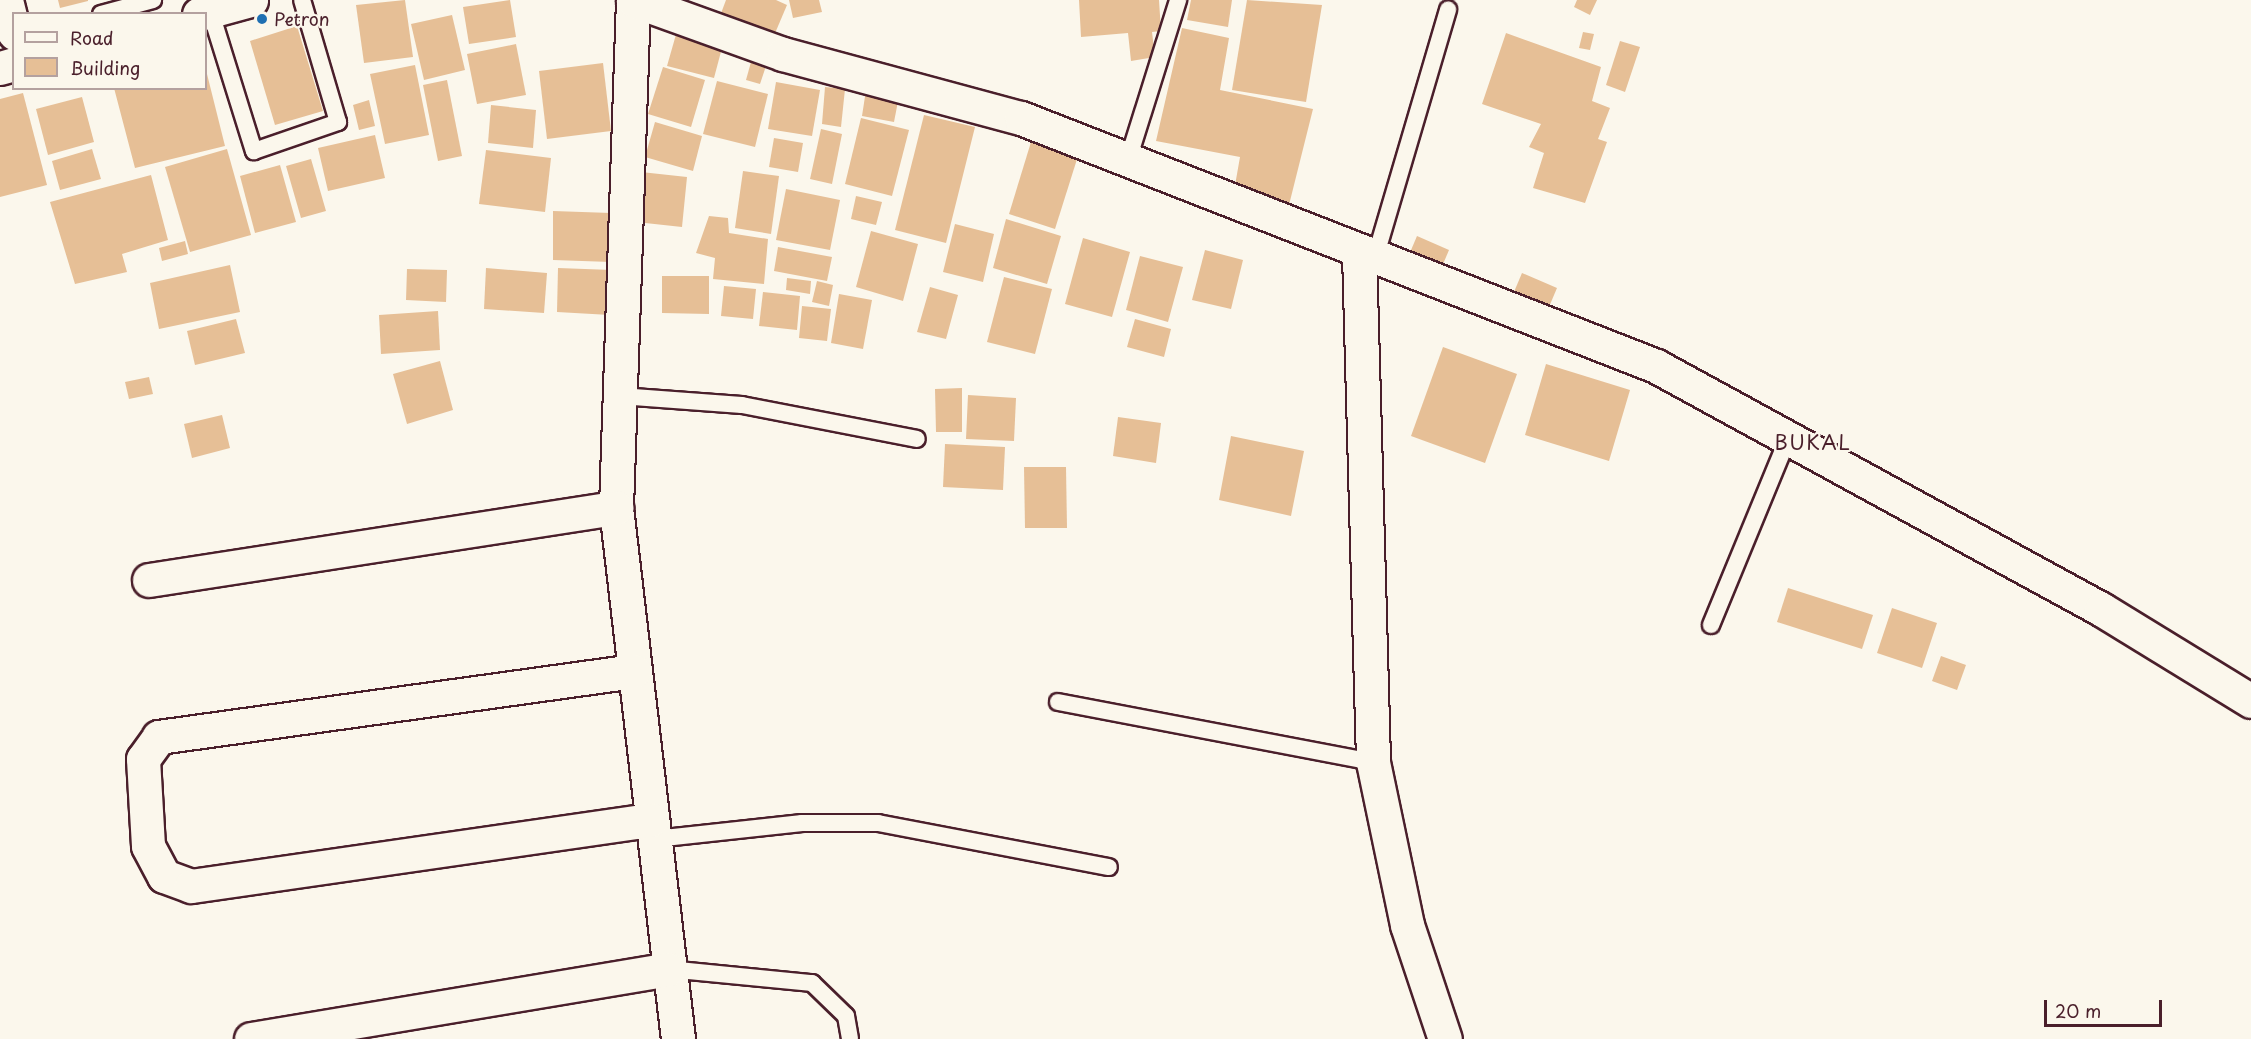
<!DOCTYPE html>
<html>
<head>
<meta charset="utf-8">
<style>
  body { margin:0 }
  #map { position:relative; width:2251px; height:1039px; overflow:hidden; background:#fbf7ec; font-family:"Playpen Sans",sans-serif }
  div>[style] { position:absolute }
  .building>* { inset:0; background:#e6bf96 }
  .roads { filter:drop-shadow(2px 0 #4a1f2b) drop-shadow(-2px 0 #4a1f2b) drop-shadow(0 2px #4a1f2b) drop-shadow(0 -2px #4a1f2b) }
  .lane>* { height:16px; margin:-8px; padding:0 8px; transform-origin:8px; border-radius:8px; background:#fbf7ec }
  .street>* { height:33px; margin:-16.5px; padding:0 16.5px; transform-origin:16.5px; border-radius:16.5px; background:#fbf7ec }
  .secondary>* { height:33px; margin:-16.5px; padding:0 16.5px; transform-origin:16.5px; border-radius:16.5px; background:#fbf7ec }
  .primary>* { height:33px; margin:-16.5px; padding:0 16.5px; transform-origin:16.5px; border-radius:16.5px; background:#fbf7ec }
  .dots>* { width:16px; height:16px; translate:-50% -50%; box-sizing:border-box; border:3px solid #fbf7ec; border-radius:50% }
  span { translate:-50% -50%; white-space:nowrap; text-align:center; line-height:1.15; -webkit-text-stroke:4.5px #fbf7ec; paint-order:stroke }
  .poi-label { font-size:18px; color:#4a1f2b }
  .left { translate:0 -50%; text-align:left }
  .neighbourhood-label { font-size:20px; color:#4a1f2b; letter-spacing:1.5px }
  .legend { position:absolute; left:12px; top:12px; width:195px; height:78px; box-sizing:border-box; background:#fbf7ec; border:2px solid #b4a19f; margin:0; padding:8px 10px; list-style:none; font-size:18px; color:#4a1f2b }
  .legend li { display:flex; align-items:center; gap:12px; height:30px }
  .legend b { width:30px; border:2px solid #b4a19f }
  .scale { position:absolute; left:2044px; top:1000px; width:118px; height:27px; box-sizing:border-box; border:3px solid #4a1f2b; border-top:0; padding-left:8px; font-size:18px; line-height:21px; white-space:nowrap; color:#4a1f2b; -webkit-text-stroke:4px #fbf7ec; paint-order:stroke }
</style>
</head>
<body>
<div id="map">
  <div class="building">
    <i style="clip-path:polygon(58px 0,88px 0,88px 1px,60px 8px)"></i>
    <i style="clip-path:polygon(405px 0,413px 57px,364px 63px,356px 5px)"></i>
    <i style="clip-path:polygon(510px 0,516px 37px,469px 44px,463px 7px)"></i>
    <i style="clip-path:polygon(726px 0,776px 0,787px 5px,773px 38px,720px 16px)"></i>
    <i style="clip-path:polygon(789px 0,819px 0,822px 12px,793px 18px)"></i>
    <i style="clip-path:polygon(1079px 0,1159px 0,1161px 31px,1152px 32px,1155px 57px,1131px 61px,1128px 33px,1081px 37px)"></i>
    <i style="clip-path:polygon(1191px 0,1232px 0,1228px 27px,1187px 20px)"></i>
    <i style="clip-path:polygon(1247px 0,1322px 5px,1306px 102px,1232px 90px)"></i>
    <i style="clip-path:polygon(1577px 0,1597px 0,1590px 15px,1574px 7px)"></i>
    <i style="clip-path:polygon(452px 15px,465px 70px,424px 80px,411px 24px)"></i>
    <i style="clip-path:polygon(297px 26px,323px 111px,275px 125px,250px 41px)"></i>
    <i style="clip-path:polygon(1182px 28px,1229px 38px,1220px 90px,1313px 109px,1288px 209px,1234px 191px,1240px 157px,1156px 141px)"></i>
    <i style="clip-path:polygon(677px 31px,723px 44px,714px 78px,667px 66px)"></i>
    <i style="clip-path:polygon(1583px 32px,1594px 34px,1590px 50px,1579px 48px)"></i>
    <i style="clip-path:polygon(1506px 33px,1601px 67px,1592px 101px,1610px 108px,1598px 139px,1607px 142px,1585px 203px,1533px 188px,1544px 153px,1529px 147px,1541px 124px,1482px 104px)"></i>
    <i style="clip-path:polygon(1620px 41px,1640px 47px,1625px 92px,1606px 85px)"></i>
    <i style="clip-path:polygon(516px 44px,526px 95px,477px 104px,467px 54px)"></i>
    <i style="clip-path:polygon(751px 62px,766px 66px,760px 84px,746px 80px)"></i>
    <i style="clip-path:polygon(603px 63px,611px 131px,547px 139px,539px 71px)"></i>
    <i style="clip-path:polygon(415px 65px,429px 135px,385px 144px,370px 74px)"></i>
    <i style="clip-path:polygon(663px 67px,705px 80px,691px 127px,648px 114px)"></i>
    <i style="clip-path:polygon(206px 70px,225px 146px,135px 168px,114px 88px,206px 88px)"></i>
    <i style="clip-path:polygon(447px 80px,462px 156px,438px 161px,423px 85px)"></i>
    <i style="clip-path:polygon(717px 81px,768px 94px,755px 147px,703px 134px)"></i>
    <i style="clip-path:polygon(776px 82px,820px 90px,812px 136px,768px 129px)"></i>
    <i style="clip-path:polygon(825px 87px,845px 89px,841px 127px,822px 124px)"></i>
    <i style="clip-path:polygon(866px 90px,899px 96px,894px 122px,862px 116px)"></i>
    <i style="clip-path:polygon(23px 93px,47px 185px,0 197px,0 99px)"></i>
    <i style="clip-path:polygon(82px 97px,94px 142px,48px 155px,36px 109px)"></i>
    <i style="clip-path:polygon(369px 100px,375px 126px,359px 130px,353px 105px)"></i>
    <i style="clip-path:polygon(491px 105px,536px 110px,533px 148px,488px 143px)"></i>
    <i style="clip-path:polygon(924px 115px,975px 127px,946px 243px,895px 230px)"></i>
    <i style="clip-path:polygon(861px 118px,909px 130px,892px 196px,845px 184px)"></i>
    <i style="clip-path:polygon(655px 122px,702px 136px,693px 171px,645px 157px)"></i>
    <i style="clip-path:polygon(821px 129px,842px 134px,832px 184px,810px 179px)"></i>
    <i style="clip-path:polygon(375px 135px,385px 178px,328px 191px,318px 148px)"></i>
    <i style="clip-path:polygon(774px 138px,803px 143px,798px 172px,769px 167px)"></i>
    <i style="clip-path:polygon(1031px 142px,1078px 156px,1055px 229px,1009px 214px)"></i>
    <i style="clip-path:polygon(92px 149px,101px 179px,60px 190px,52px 161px)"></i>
    <i style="clip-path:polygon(227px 149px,251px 235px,190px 252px,165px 167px)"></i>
    <i style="clip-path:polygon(486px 150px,551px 158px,545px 212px,479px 204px)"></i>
    <i style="clip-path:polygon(311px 159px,326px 211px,301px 218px,286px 166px)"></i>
    <i style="clip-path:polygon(280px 165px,296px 222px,255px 233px,240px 176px)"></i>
    <i style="clip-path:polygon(743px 171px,779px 176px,771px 234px,735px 228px)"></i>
    <i style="clip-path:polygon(641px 172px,687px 177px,682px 227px,636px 222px)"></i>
    <i style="clip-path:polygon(151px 175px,168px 240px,122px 254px,127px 272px,75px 284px,50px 202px)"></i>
    <i style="clip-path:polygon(786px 189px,840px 200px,830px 250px,776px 240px)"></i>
    <i style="clip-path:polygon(856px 196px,882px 202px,876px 225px,851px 219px)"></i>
    <i style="clip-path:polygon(553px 211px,611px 213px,611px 262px,553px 260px)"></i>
    <i style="clip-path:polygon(709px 216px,728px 218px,729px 233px,768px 239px,764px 284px,713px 279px,715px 258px,696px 253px)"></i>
    <i style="clip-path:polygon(1006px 219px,1061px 236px,1047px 284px,993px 268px)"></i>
    <i style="clip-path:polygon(955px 224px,994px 234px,983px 282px,943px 272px)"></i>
    <i style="clip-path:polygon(871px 231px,918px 244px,903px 301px,856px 287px)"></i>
    <i style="clip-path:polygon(1417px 236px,1449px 250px,1438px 276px,1406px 262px)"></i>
    <i style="clip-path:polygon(1083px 238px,1130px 252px,1112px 317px,1065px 304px)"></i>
    <i style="clip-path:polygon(185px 241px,188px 254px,162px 261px,159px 248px)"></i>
    <i style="clip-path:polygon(778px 247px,832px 257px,827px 281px,774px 271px)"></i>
    <i style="clip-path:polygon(1205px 250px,1243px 260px,1231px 309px,1192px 300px)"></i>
    <i style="clip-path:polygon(1140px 256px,1183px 267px,1168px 322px,1126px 310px)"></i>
    <i style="clip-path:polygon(230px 265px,240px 312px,159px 329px,150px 283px)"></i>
    <i style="clip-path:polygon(486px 268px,547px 273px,544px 313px,484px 309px)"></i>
    <i style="clip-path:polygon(558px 268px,612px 270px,610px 315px,557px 312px)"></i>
    <i style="clip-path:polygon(407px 269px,447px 270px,446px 302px,406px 300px)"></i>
    <i style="clip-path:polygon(1522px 273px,1557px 288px,1546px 314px,1511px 299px)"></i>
    <i style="clip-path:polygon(662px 276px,709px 276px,709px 314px,662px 313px)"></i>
    <i style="clip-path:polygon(1004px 277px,1052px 289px,1035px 354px,987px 342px)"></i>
    <i style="clip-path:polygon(787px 278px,811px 281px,810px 294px,786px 290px)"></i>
    <i style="clip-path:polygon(817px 281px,833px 285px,829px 306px,812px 302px)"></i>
    <i style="clip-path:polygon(724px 286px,756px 289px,753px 319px,721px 316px)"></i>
    <i style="clip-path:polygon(930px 287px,958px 295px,946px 339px,917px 332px)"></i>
    <i style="clip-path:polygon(763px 292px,800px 296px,797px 330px,759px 326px)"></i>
    <i style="clip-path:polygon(839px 294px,872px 300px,863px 349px,831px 343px)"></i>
    <i style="clip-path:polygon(802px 306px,831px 309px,827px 341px,799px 338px)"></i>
    <i style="clip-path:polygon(438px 311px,440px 350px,381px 354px,379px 315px)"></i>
    <i style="clip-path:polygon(236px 319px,245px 353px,195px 365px,187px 331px)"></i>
    <i style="clip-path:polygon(1135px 319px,1171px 329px,1164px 357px,1127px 347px)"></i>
    <i style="clip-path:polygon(1443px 347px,1517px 374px,1485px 463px,1411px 436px)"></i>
    <i style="clip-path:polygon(440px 361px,453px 410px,407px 424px,393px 374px)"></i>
    <i style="clip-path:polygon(1546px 364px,1630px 390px,1609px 461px,1525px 435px)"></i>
    <i style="clip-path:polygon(149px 377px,153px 394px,129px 399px,125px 382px)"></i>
    <i style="clip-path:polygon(962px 388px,962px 432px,936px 432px,935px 389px)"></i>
    <i style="clip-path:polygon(968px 395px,1016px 398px,1014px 441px,966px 439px)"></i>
    <i style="clip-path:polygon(222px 415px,230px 448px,192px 458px,184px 424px)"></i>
    <i style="clip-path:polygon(1118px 417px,1161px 423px,1156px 463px,1113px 456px)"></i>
    <i style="clip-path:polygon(1231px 436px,1304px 451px,1291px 516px,1219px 500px)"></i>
    <i style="clip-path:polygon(945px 444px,1005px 447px,1003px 490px,943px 487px)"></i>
    <i style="clip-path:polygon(1024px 467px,1066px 467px,1067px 528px,1025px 528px)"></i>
    <i style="clip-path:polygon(1788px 588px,1873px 615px,1862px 649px,1777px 622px)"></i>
    <i style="clip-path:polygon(1892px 608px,1937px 623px,1922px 668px,1877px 653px)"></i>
    <i style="clip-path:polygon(1941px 656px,1966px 665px,1957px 690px,1932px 681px)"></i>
  </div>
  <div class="roads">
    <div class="lane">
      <i style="left:210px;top:10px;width:148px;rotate:72.7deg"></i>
      <i style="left:254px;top:151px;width:89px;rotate:-19deg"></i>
      <i style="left:338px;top:122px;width:127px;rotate:-106.4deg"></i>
      <i style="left:101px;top:14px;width:54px;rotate:-15.1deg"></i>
      <i style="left:1128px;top:160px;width:168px;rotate:-72.6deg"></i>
      <i style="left:1375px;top:258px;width:259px;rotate:-73.6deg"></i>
      <i style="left:620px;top:396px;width:122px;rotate:4.2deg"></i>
      <i style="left:742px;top:405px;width:178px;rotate:11deg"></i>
      <i style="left:1711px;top:625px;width:202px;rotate:-67.6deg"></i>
      <i style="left:1058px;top:702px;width:321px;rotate:10.8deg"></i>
      <i style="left:655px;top:839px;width:148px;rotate:-6.2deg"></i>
      <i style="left:802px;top:823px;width:76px"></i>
      <i style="left:878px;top:823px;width:235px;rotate:10.8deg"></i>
      <i style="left:668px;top:969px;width:145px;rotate:5.6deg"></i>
      <i style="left:812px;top:983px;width:47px;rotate:44.1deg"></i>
      <i style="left:846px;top:1016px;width:23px;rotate:80deg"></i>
    </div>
    <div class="street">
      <i style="left:6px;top:0;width:34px;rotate:76deg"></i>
      <i style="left:633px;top:0;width:508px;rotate:91.92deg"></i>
      <i style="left:616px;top:508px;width:535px;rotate:83.34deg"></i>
      <i style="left:1359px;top:253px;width:509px;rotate:88.42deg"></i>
      <i style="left:1373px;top:762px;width:167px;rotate:78.2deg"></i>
      <i style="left:1407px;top:925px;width:120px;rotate:71.6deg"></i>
      <i style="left:149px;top:580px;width:473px;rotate:-8.8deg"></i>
      <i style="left:634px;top:671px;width:480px;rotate:172.1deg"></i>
      <i style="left:159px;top:737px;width:27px;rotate:126deg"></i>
      <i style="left:143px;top:759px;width:87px;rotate:86.7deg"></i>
      <i style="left:148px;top:846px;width:34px;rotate:62deg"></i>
      <i style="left:164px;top:876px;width:29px;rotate:20deg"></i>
      <i style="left:191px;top:886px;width:465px;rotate:-8.2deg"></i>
      <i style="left:251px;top:1039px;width:423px;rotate:-9.5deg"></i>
    </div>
    <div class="secondary">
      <i style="left:633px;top:0;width:159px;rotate:19.8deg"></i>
      <i style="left:783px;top:54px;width:246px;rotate:15.1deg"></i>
      <i style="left:1021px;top:118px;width:682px;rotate:21.33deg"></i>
      <i style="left:1656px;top:366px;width:507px;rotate:28.64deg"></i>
      <i style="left:2101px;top:609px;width:176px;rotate:31.5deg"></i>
    </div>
    <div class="primary">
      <i style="left:199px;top:14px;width:54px;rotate:-15.1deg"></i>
      <i style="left:0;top:68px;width:15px;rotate:-16deg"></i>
    </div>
  </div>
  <div class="dots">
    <i style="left:262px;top:19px;background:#1f6fb2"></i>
  </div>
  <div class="poi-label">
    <span class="left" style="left:274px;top:19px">Petron</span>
  </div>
  <div class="neighbourhood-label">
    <span style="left:1813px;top:442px">BUKAL</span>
  </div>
  <ul class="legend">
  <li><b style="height:8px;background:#fbf7ec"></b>Road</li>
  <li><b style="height:16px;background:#e6bf96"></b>Building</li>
  </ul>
  <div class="scale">20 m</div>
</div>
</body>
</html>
